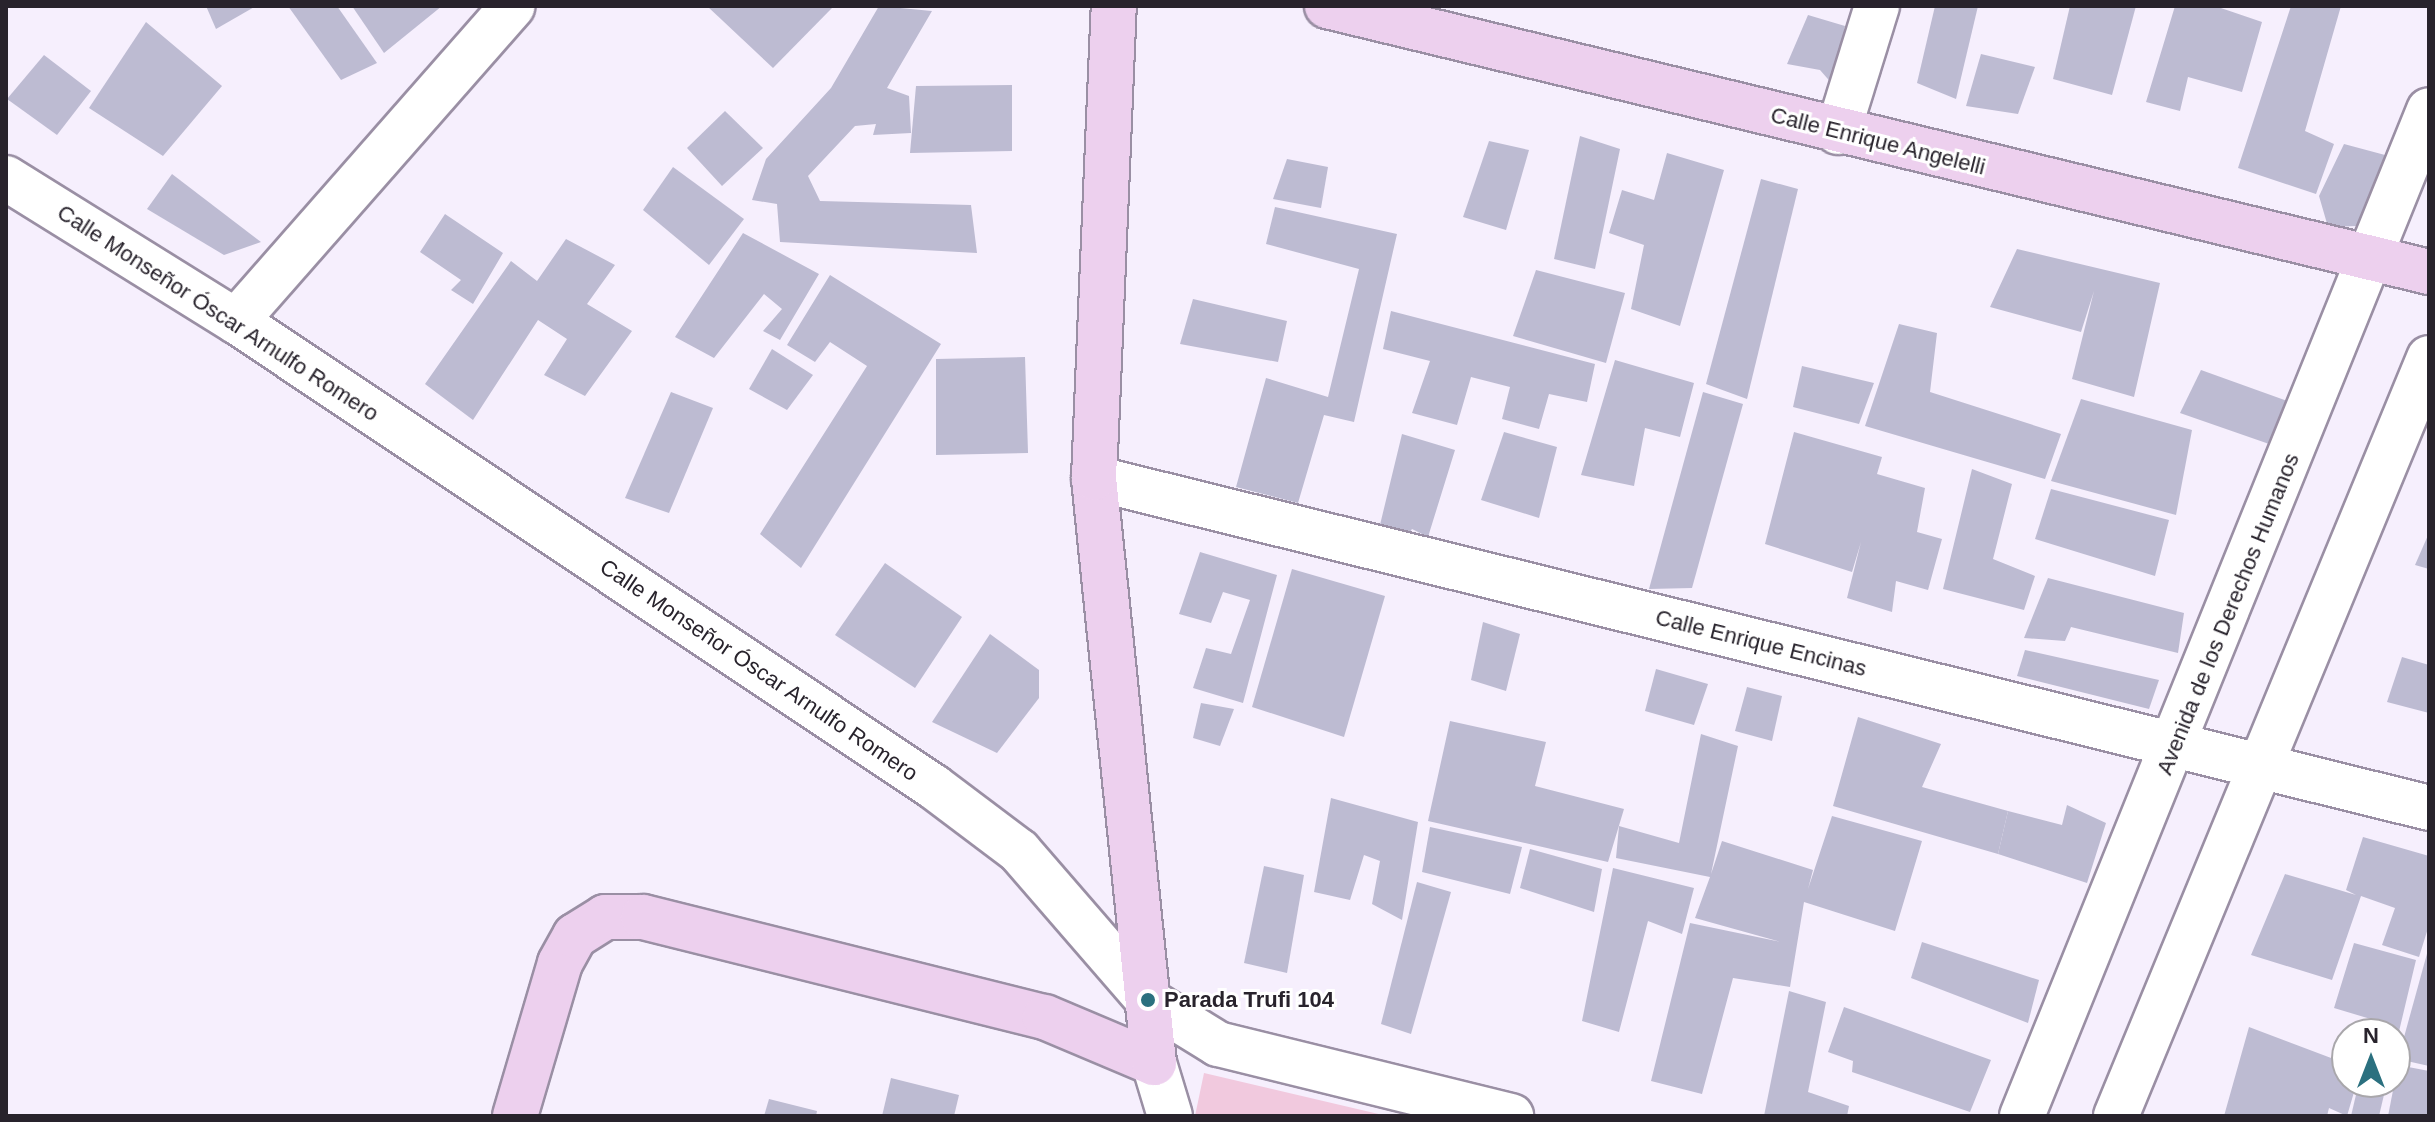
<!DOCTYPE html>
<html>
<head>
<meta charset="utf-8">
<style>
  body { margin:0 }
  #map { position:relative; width:2435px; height:1122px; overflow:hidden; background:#f6effd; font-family:Helvetica,sans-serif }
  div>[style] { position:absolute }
  .green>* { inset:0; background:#f1c9de }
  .building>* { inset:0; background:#bdbbd2 }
  .roads { filter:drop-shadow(2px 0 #9a8fa4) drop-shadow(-2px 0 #9a8fa4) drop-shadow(0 2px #9a8fa4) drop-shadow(0 -2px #9a8fa4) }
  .street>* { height:44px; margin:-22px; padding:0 22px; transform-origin:22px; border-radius:22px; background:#fff }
  .secondary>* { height:44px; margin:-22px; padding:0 22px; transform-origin:22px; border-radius:22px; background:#edd0ee }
  .dots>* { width:22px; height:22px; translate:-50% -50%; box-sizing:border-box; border:4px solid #fff; border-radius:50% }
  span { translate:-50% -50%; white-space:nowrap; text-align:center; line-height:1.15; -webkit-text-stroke:6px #fff; paint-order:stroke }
  .street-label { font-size:22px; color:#28232c }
  .poi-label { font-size:22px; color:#28232c; font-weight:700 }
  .left { translate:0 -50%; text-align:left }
  .frame { position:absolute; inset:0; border:8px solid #28232c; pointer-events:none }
  .north { position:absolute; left:2331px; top:1018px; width:80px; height:80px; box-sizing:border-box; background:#fff; border:2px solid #a9a7ab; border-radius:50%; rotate:0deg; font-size:22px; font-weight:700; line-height:32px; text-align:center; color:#28232c }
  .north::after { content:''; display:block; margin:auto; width:28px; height:36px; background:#2b707f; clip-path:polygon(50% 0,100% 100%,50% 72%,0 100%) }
</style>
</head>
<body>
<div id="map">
  <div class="green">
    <i style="clip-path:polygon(1204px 1073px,1387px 1116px,1195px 1116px)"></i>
  </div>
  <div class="building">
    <i style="clip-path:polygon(206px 6px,256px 6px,216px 29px)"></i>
    <i style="clip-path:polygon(288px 6px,337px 6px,377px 63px,341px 80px)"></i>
    <i style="clip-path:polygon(352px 6px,442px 6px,384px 53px)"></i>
    <i style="clip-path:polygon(707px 6px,830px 6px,832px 8px,773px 68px)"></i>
    <i style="clip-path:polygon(879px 6px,932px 11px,887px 88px,909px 96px,911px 133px,873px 135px,876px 124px,855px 126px,808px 176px,820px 201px,971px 205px,977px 253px,780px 242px,777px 204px,752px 200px,766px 159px,831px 88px)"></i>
    <i style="clip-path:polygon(1935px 6px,1978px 6px,1956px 99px,1917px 83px)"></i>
    <i style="clip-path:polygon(2070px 6px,2136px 6px,2112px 95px,2053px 79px)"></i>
    <i style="clip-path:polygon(2175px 6px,2215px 6px,2262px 22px,2242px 92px,2188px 77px,2180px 111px,2146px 102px)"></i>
    <i style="clip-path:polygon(2291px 6px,2341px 6px,2305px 131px,2334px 144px,2316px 194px,2238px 168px)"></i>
    <i style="clip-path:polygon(1808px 15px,1845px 26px,1834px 86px,1820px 70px,1787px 64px)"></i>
    <i style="clip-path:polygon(146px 22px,222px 86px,163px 156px,89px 108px)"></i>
    <i style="clip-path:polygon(1981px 54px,2035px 67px,2018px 114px,1966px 106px)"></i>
    <i style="clip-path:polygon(44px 55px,91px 91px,57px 135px,7px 99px)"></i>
    <i style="clip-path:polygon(1012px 85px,1012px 151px,910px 153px,916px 86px)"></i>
    <i style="clip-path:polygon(725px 111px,763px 148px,722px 186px,687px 148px)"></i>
    <i style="clip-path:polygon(1580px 136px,1620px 149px,1595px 269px,1554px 259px)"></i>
    <i style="clip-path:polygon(1489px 141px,1529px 150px,1506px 230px,1463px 217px)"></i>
    <i style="clip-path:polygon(2344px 144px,2385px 155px,2373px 185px,2384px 206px,2356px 226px,2328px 227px,2319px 196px)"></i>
    <i style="clip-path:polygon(1667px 153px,1724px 170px,1680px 326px,1631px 309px,1644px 245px,1609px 233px,1622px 190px,1654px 200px)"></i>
    <i style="clip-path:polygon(1287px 159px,1328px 167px,1321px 208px,1273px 199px)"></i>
    <i style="clip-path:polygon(673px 167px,744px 219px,709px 265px,643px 210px)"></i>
    <i style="clip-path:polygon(172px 174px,261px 242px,224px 255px,147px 209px)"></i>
    <i style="clip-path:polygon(1761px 179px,1798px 189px,1747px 399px,1706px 384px)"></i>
    <i style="clip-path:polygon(1275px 207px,1397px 234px,1354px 422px,1324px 415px,1298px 503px,1236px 487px,1266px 378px,1328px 397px,1359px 269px,1266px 244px)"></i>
    <i style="clip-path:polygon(445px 214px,503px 253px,473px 304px,451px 290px,461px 280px,420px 252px)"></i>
    <i style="clip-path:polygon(743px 233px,819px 274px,780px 340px,763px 331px,782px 309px,764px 294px,714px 358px,675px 337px)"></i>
    <i style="clip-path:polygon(566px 239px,615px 265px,587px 304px,632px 331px,585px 396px,544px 375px,567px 339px,538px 320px,473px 420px,425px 384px,511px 261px,537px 281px)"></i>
    <i style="clip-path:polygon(2017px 249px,2160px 283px,2134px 397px,2072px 379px,2094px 291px,2081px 332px,1990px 307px)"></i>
    <i style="clip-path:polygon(1536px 270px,1625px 293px,1606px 363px,1513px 336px)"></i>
    <i style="clip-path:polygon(830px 275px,941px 344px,801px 568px,760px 534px,867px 366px,830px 342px,815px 362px,787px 345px)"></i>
    <i style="clip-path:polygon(1193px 299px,1287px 321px,1278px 362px,1180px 344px)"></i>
    <i style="clip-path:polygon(1391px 311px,1595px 364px,1587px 402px,1549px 394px,1539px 429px,1502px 419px,1510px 387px,1471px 377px,1457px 425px,1412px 413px,1430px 361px,1383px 349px)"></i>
    <i style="clip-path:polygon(1899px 324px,1937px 333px,1930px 392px,2061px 434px,2045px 479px,1865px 426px)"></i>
    <i style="clip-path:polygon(772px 349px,813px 375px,787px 410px,749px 389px)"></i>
    <i style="clip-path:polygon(1025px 357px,1028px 453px,936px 455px,936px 359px)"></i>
    <i style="clip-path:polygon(1615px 360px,1694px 383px,1680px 437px,1645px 428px,1634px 486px,1581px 475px)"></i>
    <i style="clip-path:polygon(1802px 366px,1874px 383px,1859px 424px,1793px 407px)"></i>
    <i style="clip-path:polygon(2201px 370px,2290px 402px,2272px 445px,2180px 413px)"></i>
    <i style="clip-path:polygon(671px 392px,713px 408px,669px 513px,625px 498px)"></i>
    <i style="clip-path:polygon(1703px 392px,1743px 404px,1692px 588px,1649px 589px)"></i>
    <i style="clip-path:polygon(2081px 399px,2192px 430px,2176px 515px,2051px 481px)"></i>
    <i style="clip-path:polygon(1504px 432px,1557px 447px,1539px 518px,1481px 500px)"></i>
    <i style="clip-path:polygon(1794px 432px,1882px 457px,1877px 474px,1925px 488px,1917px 532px,1942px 539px,1928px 590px,1896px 581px,1892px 612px,1847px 598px,1861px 542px,1852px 572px,1765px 544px)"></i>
    <i style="clip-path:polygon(1402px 434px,1455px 450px,1428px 537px,1412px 529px,1405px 539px,1379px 529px)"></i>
    <i style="clip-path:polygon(1972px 469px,2012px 484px,1993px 559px,2035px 576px,2024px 610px,1943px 589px)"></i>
    <i style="clip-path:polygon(2051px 489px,2169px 520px,2155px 576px,2035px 539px)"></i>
    <i style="clip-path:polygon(2429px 533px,2429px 569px,2415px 565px)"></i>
    <i style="clip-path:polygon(1200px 552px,1277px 575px,1243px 703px,1193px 688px,1206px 648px,1231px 654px,1250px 600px,1223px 592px,1211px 623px,1179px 614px)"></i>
    <i style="clip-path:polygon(885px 563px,962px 617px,915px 688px,835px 635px)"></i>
    <i style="clip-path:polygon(1292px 569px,1385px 596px,1344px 737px,1252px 707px)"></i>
    <i style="clip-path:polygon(2048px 578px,2184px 613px,2178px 653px,2071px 627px,2065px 641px,2024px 638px)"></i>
    <i style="clip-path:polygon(1483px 622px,1520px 634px,1506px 691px,1471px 680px)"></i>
    <i style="clip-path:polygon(990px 634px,1039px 670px,1039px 698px,997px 753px,932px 722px)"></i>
    <i style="clip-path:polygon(2025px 650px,2159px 680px,2149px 709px,2017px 676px)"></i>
    <i style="clip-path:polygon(2402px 657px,2429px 665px,2429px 713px,2387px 702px)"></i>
    <i style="clip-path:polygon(1656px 669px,1708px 684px,1694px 725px,1645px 711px)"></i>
    <i style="clip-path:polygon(1747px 687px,1782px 696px,1772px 741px,1735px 731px)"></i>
    <i style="clip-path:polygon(1201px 703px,1234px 709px,1220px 746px,1193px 738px)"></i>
    <i style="clip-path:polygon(1858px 717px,1941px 744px,1922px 787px,2008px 811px,1998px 854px,1833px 806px)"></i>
    <i style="clip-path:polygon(1450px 721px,1546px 742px,1535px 786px,1624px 809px,1608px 862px,1428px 821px)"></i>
    <i style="clip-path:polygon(1701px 734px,1738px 746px,1711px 874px,1722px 841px,1813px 870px,1808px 889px,1832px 816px,1922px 841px,1895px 931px,1804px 902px,1790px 987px,1733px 978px,1702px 1094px,1651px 1081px,1690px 923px,1781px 942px,1695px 918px,1710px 877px,1616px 858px,1619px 826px,1679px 843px)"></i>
    <i style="clip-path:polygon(1331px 798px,1418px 822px,1402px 920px,1372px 904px,1380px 861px,1364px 855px,1350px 900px,1314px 892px)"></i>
    <i style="clip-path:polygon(2067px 805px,2106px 823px,2087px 883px,1998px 854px,2008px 811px,2062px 825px)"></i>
    <i style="clip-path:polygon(1430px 827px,1522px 847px,1510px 894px,1422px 872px)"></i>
    <i style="clip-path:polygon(2363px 837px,2429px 856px,2429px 925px,2419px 957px,2382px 945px,2395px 908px,2361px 896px,2332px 980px,2251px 955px,2285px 874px,2356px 895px,2346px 890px)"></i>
    <i style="clip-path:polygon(1530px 849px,1602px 869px,1594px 912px,1520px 888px)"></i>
    <i style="clip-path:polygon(1264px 866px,1304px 875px,1287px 973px,1244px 963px)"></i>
    <i style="clip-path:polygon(1613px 868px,1694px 888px,1682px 934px,1648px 921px,1619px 1032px,1582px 1021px)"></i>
    <i style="clip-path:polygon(1417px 882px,1451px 892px,1411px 1034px,1381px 1024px)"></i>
    <i style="clip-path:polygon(1922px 942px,2039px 980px,2028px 1023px,1911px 978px)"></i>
    <i style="clip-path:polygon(2354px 943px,2416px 960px,2396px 1044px,2395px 1034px,2371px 1034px,2374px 1020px,2334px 1008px)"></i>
    <i style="clip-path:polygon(2428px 950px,2429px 951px,2429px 1066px,2398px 1059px)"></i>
    <i style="clip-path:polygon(1789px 991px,1826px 1002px,1808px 1092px,1849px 1106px,1847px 1116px,1764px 1116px)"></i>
    <i style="clip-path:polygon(1844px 1007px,1991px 1060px,1970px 1112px,1852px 1072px,1853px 1061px,1828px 1052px)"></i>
    <i style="clip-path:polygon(2249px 1027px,2347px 1064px,2347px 1082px,2357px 1082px,2347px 1116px,2329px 1108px,2327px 1116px,2224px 1116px)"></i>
    <i style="clip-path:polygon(2398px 1065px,2429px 1071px,2429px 1116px,2388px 1116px)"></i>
    <i style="clip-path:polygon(891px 1078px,959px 1095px,954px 1116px,882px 1116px)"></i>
    <i style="clip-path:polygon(2359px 1082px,2387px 1082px,2379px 1116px,2351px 1116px)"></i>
    <i style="clip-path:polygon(769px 1099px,817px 1111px,816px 1116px,764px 1116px)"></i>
  </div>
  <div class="roads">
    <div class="street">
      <i style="left:1838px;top:132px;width:132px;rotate:-72.8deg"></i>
      <i style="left:6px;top:178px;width:271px;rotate:31.9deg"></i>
      <i style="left:236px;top:321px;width:839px;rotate:33.73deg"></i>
      <i style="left:934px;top:787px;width:106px;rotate:37deg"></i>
      <i style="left:1019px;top:851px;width:200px;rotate:49.1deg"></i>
      <i style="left:1150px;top:1002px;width:80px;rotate:31.7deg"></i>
      <i style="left:1218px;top:1044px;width:302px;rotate:13.8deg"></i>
      <i style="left:236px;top:321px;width:419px;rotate:-48.7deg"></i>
      <i style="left:1094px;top:478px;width:1375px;rotate:13.88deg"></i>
      <i style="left:1154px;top:1063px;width:55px;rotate:73.2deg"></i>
      <i style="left:2022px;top:1116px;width:1085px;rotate:-67.97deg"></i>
      <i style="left:2116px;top:1116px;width:820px;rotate:-67.56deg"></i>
    </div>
    <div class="secondary">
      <i style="left:1327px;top:6px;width:1134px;rotate:13.57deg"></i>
      <i style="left:515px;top:1116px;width:159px;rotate:-73.6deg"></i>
      <i style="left:560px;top:963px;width:31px;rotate:-61deg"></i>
      <i style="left:575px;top:936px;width:36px;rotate:-32deg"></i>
      <i style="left:605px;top:917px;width:38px"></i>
      <i style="left:643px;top:917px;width:414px;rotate:14deg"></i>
      <i style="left:1045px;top:1017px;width:118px;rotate:22.9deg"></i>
      <i style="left:1154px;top:1063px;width:588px;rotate:-95.86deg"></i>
      <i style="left:1094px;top:478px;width:472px;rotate:-87.6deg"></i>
    </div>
  </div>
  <div class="dots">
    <i style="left:1148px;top:1000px;background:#2b707f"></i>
  </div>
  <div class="street-label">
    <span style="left:1878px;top:141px;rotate:14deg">Calle Enrique Angelelli</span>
    <span style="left:218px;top:313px;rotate:33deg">Calle Monseñor Óscar Arnulfo Romero</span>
    <span style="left:2228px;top:614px;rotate:-68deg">Avenida de los Derechos Humanos</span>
    <span style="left:1761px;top:643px;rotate:14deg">Calle Enrique Encinas</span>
    <span style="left:759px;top:670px;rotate:34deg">Calle Monseñor Óscar Arnulfo Romero</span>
  </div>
  <div class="poi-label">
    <span class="left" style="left:1164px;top:1000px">Parada Trufi 104</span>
  </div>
  <div class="frame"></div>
  <div class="north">N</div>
</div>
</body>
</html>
